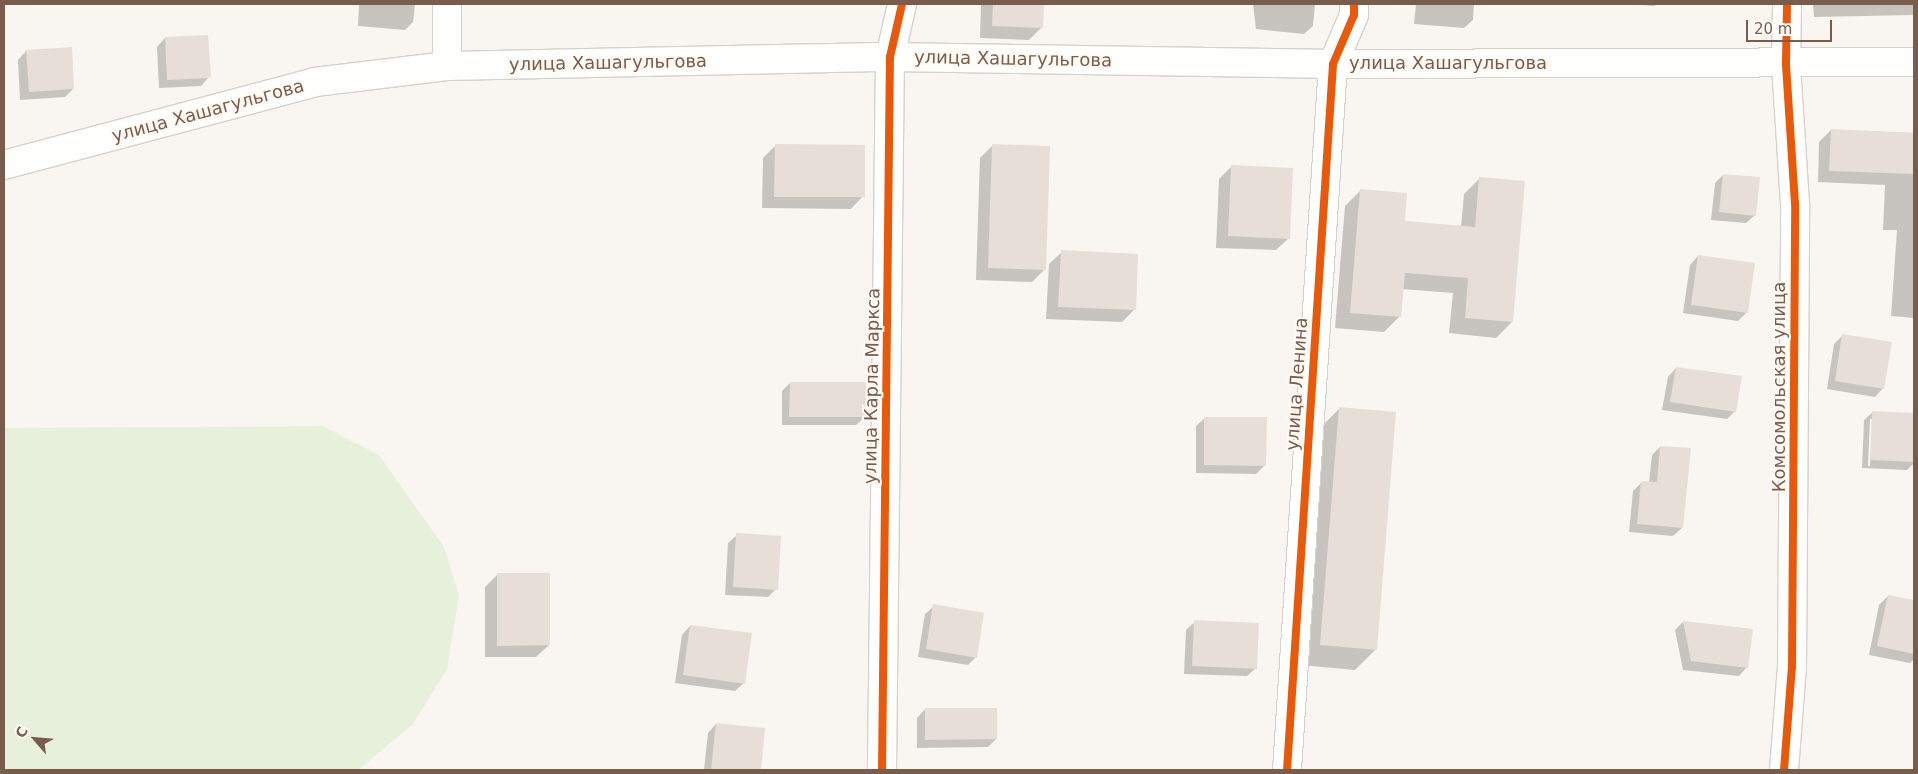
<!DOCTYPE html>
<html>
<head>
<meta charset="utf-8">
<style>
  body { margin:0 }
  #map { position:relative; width:1918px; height:774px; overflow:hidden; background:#f9f5f0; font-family:"DejaVu Sans",sans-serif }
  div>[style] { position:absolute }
  .green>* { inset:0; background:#e7f0db }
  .shadow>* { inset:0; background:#0003 }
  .building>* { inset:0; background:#e6ded7 }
  .roads { filter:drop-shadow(1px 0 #d7d1cb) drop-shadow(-1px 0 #d7d1cb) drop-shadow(0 1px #d7d1cb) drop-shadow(0 -1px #d7d1cb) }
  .minor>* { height:28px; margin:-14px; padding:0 14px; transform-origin:14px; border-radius:14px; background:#fefefd }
  .secondary>* { height:28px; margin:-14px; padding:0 14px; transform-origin:14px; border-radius:14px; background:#fefefd }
  .cycleway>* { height:8px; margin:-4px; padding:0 4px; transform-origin:4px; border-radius:4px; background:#e8590c }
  span { translate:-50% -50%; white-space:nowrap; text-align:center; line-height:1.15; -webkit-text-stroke:4px #fffaf3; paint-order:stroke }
  .street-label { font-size:18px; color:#7a5c4d }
  .frame { position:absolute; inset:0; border:5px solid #7a5c4d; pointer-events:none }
  .north { position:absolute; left:10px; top:714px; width:50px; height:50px; -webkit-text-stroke:4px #fffaf3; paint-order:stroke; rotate:297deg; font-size:14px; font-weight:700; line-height:20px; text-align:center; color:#7a5c4d }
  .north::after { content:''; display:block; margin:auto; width:18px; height:22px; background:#7a5c4d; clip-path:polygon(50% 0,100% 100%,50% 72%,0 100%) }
  .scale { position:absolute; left:1746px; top:20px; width:86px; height:22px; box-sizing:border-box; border:2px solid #7a5c4d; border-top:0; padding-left:6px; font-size:15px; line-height:18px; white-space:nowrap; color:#7a5c4d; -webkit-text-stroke:4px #fffaf3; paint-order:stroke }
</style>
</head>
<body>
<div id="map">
  <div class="green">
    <i style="clip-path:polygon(322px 426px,379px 455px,444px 547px,459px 595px,447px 669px,413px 724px,358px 770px,4px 770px,4px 428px)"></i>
  </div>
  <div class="shadow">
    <i style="clip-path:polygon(359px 4px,415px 4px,413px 22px,405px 30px,358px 26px)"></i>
    <i style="clip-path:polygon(981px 4px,1043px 4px,1042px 27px,1029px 40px,980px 38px)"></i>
    <i style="clip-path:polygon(1253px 4px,1315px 4px,1313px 26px,1304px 34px,1256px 29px)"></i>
    <i style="clip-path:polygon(1416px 4px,1474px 4px,1473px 20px,1464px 28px,1414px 24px)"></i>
    <i style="clip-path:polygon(1627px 4px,1657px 4px,1654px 6px)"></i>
    <i style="clip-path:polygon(1813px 4px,1914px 4px,1914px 15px,1814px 17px)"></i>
    <i style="clip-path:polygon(165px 38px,209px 77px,201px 86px,159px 88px,157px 47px)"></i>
    <i style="clip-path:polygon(26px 51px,73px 89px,65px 97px,20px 100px,18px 60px)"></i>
    <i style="clip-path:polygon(1831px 130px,1914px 133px,1914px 318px,1891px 316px,1897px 230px,1883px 230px,1885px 185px,1818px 182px,1819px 142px)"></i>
    <i style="clip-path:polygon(993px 145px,1044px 270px,1032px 282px,976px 280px,980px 158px)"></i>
    <i style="clip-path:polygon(775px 146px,863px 196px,851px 209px,762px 208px,763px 158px)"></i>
    <i style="clip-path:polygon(1231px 167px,1289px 238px,1276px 250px,1216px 248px,1219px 179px)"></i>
    <i style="clip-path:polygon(1723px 175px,1755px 215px,1746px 223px,1711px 220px,1715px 183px)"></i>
    <i style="clip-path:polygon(1480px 178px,1512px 322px,1496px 338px,1449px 333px,1453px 293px,1402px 289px,1400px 316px,1384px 332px,1335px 328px,1345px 206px,1361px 190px,1403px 222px,1461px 227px,1464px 194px)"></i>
    <i style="clip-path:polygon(1062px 252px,1134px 310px,1122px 322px,1046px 319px,1049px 264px)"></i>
    <i style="clip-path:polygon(1698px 256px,1746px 313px,1738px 321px,1683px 313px,1690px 265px)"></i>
    <i style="clip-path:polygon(1843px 335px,1883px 388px,1875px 397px,1827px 389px,1834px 344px)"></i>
    <i style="clip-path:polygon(1676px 368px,1735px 411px,1727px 419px,1662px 410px,1668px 377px)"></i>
    <i style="clip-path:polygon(790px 383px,865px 417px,856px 425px,782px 425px,782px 391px)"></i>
    <i style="clip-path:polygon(1339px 409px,1376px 649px,1355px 670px,1300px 665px,1319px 429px)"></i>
    <i style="clip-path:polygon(evenodd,1873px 412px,1914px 414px,1914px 463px,1907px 470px,1862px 468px,1864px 420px,1873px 412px,1870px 419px,1873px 419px,1870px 466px,1868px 466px,1870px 419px)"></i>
    <i style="clip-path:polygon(1205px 418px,1265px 465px,1256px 474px,1196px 473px,1196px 426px)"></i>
    <i style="clip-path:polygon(1660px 447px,1682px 528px,1673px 536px,1629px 532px,1633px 491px,1642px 482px,1649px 483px,1652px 455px)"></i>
    <i style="clip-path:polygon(737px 535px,776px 589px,768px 597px,725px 595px,728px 543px)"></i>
    <i style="clip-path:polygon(498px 574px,549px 645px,536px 657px,485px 657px,485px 587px)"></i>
    <i style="clip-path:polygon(1888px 596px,1914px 602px,1914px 659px,1910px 663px,1869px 655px,1879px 605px)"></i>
    <i style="clip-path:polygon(934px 606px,976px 657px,968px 665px,918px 657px,925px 614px)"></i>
    <i style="clip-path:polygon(1195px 622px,1256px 668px,1247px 676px,1184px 674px,1186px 630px)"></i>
    <i style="clip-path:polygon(1683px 622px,1747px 667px,1739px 676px,1683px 670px,1675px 630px)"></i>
    <i style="clip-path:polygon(690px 626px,744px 683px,735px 691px,675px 683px,682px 635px)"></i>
    <i style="clip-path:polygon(925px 709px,996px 739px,988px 747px,917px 748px,917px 718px)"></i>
    <i style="clip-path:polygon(716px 724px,764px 729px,760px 770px,704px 770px,708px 733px)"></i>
  </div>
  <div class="building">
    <i style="clip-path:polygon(993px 4px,1044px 4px,1043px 28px,992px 26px)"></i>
    <i style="clip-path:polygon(208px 35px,211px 78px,167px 80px,165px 37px)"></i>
    <i style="clip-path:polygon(72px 47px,74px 89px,29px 92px,26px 50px)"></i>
    <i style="clip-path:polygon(1831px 129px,1914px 133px,1914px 174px,1829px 171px)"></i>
    <i style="clip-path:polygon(775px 144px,865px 145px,865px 197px,774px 197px)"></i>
    <i style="clip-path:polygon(992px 144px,1050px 146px,1046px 270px,988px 268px)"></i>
    <i style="clip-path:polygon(1231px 165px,1293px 168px,1290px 239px,1228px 236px)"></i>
    <i style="clip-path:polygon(1723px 174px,1760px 177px,1756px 216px,1719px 212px)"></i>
    <i style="clip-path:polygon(1479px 177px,1525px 181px,1513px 322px,1465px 318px,1468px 278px,1405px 273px,1401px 317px,1350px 313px,1360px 189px,1407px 193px,1405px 221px,1475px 227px)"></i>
    <i style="clip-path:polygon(1061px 250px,1138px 254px,1136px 310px,1058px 307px)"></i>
    <i style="clip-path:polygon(1698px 255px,1755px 263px,1748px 313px,1691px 305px)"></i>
    <i style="clip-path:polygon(1842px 334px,1892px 342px,1884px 389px,1835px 381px)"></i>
    <i style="clip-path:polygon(1676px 367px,1742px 376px,1736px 412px,1670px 402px)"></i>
    <i style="clip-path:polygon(790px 382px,866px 382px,866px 417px,789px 417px)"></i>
    <i style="clip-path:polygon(1339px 407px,1396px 412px,1377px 650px,1320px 645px)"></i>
    <i style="clip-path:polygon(1872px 411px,1914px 413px,1914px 462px,1870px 460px)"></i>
    <i style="clip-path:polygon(1204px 417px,1267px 417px,1266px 466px,1204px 465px)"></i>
    <i style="clip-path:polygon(1660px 446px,1691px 448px,1683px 528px,1637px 524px,1641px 481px,1657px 482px)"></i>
    <i style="clip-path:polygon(736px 533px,781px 536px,778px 590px,733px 587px)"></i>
    <i style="clip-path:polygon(497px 573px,550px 573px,550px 645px,497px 646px)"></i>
    <i style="clip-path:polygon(1888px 595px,1914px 600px,1914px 654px,1877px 646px)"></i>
    <i style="clip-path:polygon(933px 604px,984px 613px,977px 658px,926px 649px)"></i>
    <i style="clip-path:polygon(1194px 620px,1259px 623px,1257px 669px,1192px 666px)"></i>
    <i style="clip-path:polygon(1683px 621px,1753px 629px,1748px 668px,1691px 661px)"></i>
    <i style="clip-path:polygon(690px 625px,752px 633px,745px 684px,683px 675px)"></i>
    <i style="clip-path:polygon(925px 708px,997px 708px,997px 739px,925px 740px)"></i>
    <i style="clip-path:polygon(716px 723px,765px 728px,761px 770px,711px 770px)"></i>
  </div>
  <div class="roads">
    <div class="minor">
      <i style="left:447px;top:66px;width:62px;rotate:-90deg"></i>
      <i style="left:882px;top:770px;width:713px;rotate:-89.36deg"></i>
      <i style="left:890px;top:57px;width:54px;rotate:-77.2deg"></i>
      <i style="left:1287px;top:770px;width:707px;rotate:-86.27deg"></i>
      <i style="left:1333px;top:64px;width:53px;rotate:-66.8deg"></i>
      <i style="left:1354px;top:15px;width:11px;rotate:-90deg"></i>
      <i style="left:1784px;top:770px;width:103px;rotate:-85.6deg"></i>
      <i style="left:1792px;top:667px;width:463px;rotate:-89.6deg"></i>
      <i style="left:1795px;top:204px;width:141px;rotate:-93.7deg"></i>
      <i style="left:1786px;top:63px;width:59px;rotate:-89deg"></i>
    </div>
    <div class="secondary">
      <i style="left:4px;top:165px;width:322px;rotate:-14.9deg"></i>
      <i style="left:315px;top:82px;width:133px;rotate:-6.9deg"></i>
      <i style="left:447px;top:66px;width:443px;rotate:-1.2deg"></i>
      <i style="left:890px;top:57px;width:443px;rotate:0.9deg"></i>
      <i style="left:1333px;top:64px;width:581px;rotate:-0.2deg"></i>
    </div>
  </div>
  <div class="cycleway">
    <i style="left:882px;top:770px;width:713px;rotate:-89.36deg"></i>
    <i style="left:890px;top:57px;width:54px;rotate:-77.2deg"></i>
    <i style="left:1287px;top:770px;width:707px;rotate:-86.27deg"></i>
    <i style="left:1333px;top:64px;width:53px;rotate:-66.8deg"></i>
    <i style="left:1354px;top:15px;width:11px;rotate:-90deg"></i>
    <i style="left:1784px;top:770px;width:103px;rotate:-85.6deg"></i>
    <i style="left:1792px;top:667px;width:463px;rotate:-89.6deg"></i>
    <i style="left:1795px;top:204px;width:141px;rotate:-93.7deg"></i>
    <i style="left:1786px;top:63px;width:59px;rotate:-89deg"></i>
  </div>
  <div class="street-label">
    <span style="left:1013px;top:59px;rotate:1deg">улица Хашагульгова</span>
    <span style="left:608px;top:63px;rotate:-1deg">улица Хашагульгова</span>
    <span style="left:1448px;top:63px">улица Хашагульгова</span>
    <span style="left:208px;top:111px;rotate:-15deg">улица Хашагульгова</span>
    <span style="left:1297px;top:384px;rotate:-86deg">улица Ленина</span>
    <span style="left:872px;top:386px;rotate:-89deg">улица Карла Маркса</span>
    <span style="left:1779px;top:387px;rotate:-90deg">Комсомольская улица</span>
  </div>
  <div class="frame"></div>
  <div class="north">С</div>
  <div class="scale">20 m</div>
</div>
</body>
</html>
